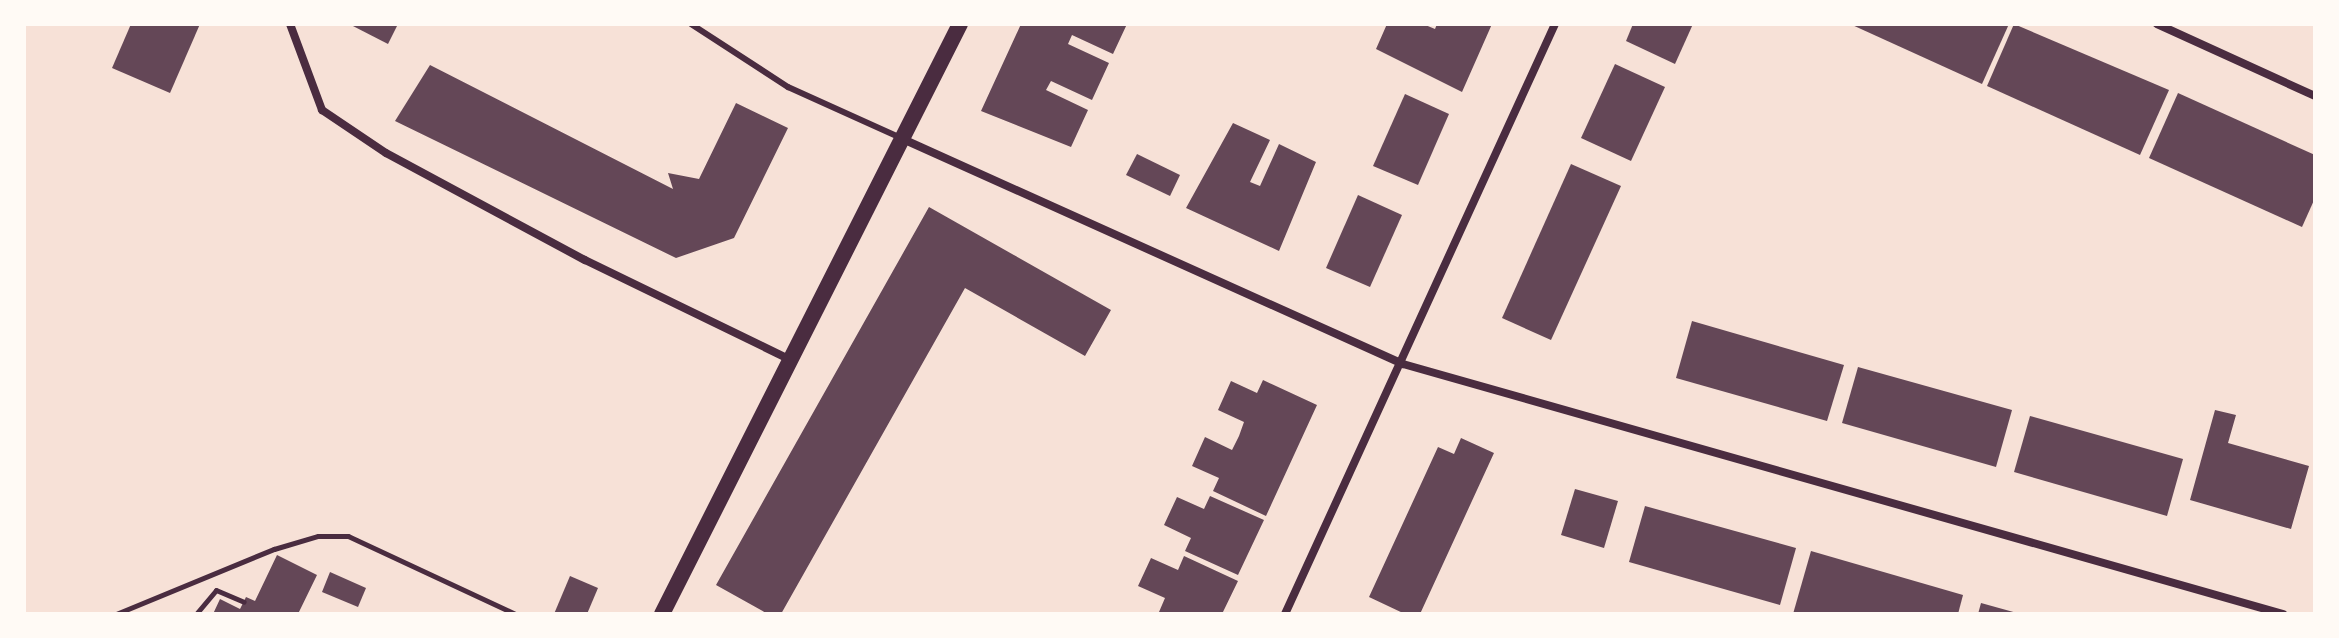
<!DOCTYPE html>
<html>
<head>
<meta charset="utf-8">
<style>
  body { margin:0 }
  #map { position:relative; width:2339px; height:638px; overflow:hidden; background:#f7e1d7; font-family:Arial,sans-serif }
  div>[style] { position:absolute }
  .building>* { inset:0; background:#644757 }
  .path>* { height:5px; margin:-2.5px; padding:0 2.5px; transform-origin:2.5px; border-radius:2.5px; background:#4a2c40 }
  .service>* { height:6px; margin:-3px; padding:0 3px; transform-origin:3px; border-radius:3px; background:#4a2c40 }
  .minor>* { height:8px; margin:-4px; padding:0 4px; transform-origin:4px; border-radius:4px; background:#4a2c40 }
  .secondary>* { height:16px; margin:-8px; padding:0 8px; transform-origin:8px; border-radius:8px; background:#4a2c40 }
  span { translate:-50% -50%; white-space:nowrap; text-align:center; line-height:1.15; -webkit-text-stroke:7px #fffaf5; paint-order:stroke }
  .frame { position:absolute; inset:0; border:26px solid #fffaf5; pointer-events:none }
</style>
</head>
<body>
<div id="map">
  <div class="building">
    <i style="clip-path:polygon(131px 24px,200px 24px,170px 93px,112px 68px)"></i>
    <i style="clip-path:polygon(349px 24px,398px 24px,388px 44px)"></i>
    <i style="clip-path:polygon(1021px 24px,1127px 24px,1113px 54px,1072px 35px,1068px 44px,1109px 63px,1092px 100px,1051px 81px,1046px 90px,1088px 110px,1071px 147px,981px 111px)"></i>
    <i style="clip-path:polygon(1387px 24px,1423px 24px,1435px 29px,1437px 24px,1492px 24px,1462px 92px,1376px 49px)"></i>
    <i style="clip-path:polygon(1633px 24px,1693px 24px,1675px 64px,1626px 41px)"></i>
    <i style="clip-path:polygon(1850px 24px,2009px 24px,1982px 84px)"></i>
    <i style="clip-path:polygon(2014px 24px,2169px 90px,2140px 155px,1987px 86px)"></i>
    <i style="clip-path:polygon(1615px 64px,1665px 87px,1631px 161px,1581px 138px)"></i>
    <i style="clip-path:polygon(430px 65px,673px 189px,668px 173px,699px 179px,736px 103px,788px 128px,734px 238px,676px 258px,395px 121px)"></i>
    <i style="clip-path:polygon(2178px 93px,2315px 155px,2315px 198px,2302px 227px,2149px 158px)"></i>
    <i style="clip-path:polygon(1405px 94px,1449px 114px,1418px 185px,1373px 166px)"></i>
    <i style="clip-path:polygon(1233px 123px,1270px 140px,1250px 182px,1260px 186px,1279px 144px,1316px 162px,1279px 251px,1186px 208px)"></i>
    <i style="clip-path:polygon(1137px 154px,1180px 175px,1170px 196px,1126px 175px)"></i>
    <i style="clip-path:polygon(1571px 164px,1621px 186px,1551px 340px,1502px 318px)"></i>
    <i style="clip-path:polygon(1358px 195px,1402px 215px,1370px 287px,1326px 268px)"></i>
    <i style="clip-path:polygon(929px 207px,1111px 310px,1085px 356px,965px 288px,781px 614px,768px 614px,716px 585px)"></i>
    <i style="clip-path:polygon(1692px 321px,1844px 365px,1827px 421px,1676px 378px)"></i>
    <i style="clip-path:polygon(1858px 367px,2012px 410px,1996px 467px,1842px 423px)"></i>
    <i style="clip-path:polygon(1263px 380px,1317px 405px,1266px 516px,1213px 491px,1219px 478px,1192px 466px,1205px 437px,1232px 450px,1239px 436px,1244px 422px,1218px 410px,1231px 381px,1257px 393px)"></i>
    <i style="clip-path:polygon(2215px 410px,2236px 415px,2228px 443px,2309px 466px,2291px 529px,2190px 500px)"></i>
    <i style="clip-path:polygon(2030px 416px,2183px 459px,2167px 516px,2014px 472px)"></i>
    <i style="clip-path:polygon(1461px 438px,1494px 453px,1420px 614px,1405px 614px,1369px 597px,1438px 447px,1454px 454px)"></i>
    <i style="clip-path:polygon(1575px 489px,1618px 501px,1604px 548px,1561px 535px)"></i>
    <i style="clip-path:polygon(1210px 496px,1264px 520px,1238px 575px,1185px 551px,1191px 538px,1164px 525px,1177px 497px,1204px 509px)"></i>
    <i style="clip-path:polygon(1645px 506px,1796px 548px,1780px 605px,1629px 562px)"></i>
    <i style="clip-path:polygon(1811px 551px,1963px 595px,1958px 614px,1793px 614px)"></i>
    <i style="clip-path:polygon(277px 555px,317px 575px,298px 614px,213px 614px,220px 599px,240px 609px,246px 597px,255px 601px)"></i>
    <i style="clip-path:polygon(1184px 556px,1238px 581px,1222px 614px,1164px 614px,1159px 612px,1165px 598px,1138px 586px,1151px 558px,1178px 570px)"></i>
    <i style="clip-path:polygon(330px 572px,366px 588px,358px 607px,322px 592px)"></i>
    <i style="clip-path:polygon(570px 576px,598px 588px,587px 614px,554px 614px)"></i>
    <i style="clip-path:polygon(1981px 603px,2017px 613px,2017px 614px,1978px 614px)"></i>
  </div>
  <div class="path">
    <i style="left:116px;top:614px;width:171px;rotate:-22.4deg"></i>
    <i style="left:274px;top:549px;width:46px;rotate:-16.5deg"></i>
    <i style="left:318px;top:536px;width:30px"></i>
    <i style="left:348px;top:536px;width:184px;rotate:25deg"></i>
    <i style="left:196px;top:614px;width:31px;rotate:-50deg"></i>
    <i style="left:216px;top:590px;width:30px;rotate:23deg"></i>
  </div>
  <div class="service">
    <i style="left:691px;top:24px;width:116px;rotate:33deg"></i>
    <i style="left:788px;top:87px;width:124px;rotate:24.3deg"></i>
  </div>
  <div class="minor">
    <i style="left:290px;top:24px;width:92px;rotate:69.6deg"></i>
    <i style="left:322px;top:110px;width:77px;rotate:33.9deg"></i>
    <i style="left:386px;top:153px;width:226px;rotate:28.3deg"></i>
    <i style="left:585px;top:260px;width:229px;rotate:25.9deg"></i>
    <i style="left:2157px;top:24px;width:174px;rotate:24.5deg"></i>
    <i style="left:905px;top:140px;width:546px;rotate:24.22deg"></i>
    <i style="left:1403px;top:364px;width:915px;rotate:15.86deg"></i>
    <i style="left:1285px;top:614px;width:649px;rotate:-65.41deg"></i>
  </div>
  <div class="secondary">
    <i style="left:662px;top:614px;width:661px;rotate:-63.2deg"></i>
  </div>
  <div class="frame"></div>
</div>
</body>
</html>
